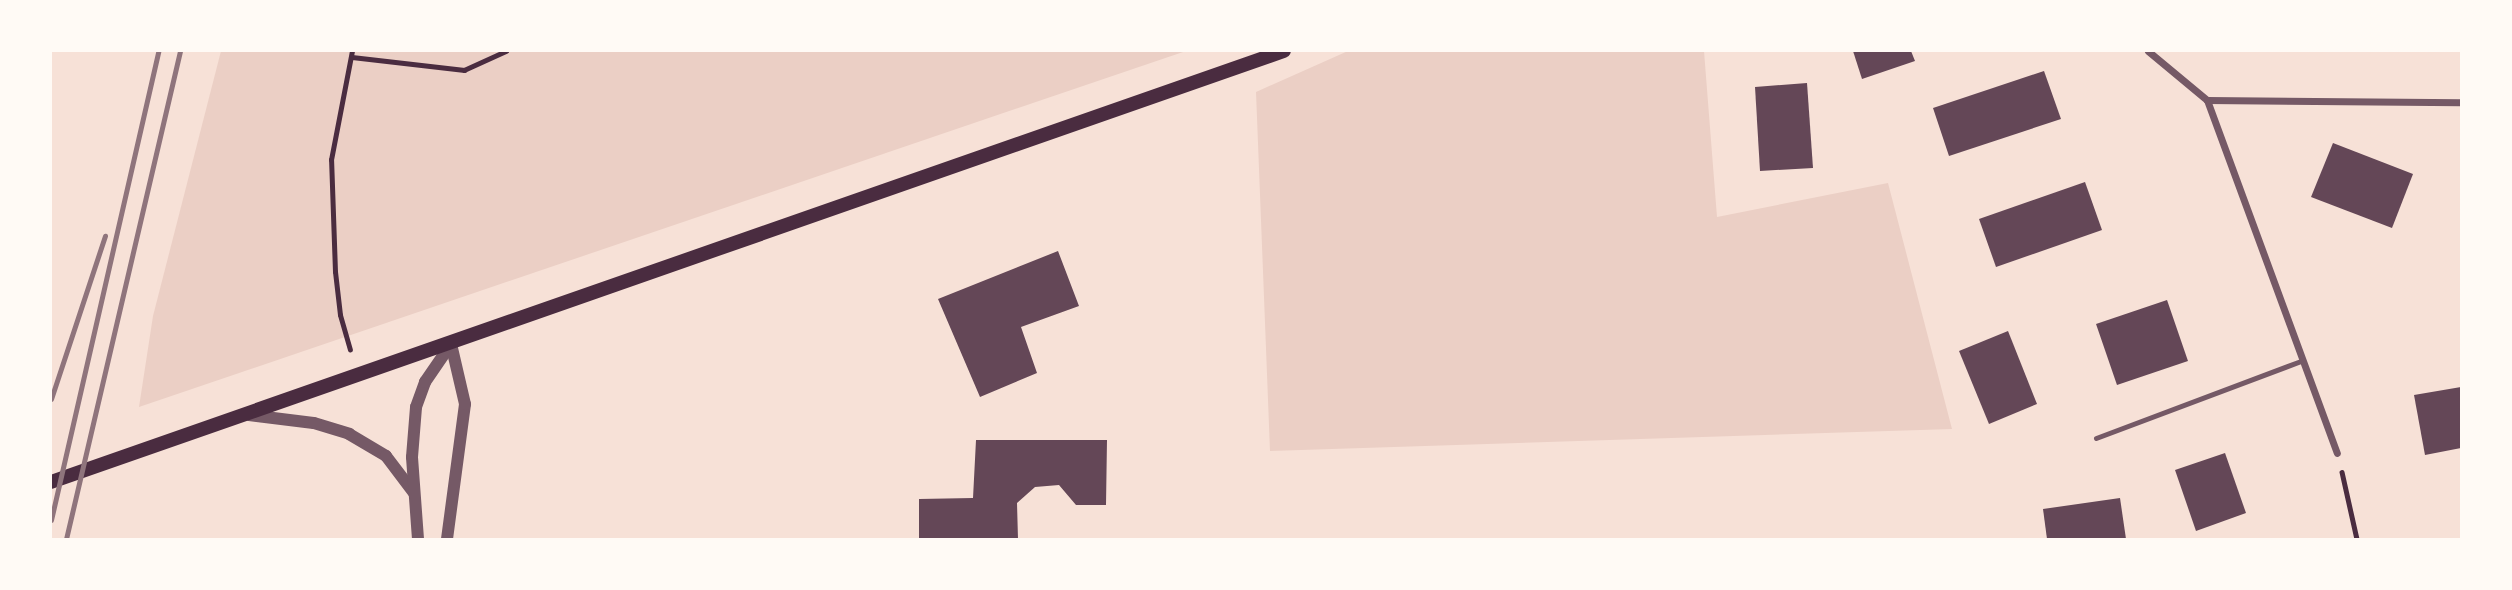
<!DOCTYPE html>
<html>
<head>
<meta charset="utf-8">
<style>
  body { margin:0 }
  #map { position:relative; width:2512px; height:590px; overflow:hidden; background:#f7e1d7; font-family:Lato,sans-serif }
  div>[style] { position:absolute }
  .green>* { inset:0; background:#ebcfc5 }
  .building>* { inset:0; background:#644757 }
  .path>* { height:4.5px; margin:-2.25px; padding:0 2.25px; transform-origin:2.25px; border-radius:2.25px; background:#4a2c40 }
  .service>* { height:5px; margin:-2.5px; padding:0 2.5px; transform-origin:2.5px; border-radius:2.5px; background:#755966 }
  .minor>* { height:7px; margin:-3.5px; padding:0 3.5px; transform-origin:3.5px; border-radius:3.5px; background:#755966 }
  .tertiary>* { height:12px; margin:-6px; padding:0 6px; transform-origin:6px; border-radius:6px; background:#755966 }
  .secondary>* { height:14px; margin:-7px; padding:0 7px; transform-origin:7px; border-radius:7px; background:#4a2c40 }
  .rail>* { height:5px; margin:-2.5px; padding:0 2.5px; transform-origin:2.5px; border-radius:2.5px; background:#8f747c }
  span { translate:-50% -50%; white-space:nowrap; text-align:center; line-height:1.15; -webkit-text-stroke:6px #fffaf5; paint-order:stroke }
  .frame { position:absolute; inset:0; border:52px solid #fffaf5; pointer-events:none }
</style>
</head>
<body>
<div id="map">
  <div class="green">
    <i style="clip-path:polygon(221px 51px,1186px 51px,139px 407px,153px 316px)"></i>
    <i style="clip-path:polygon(1348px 51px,1704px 51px,1717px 217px,1888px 183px,1952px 429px,1270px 451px,1256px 92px)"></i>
  </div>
  <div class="building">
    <i style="clip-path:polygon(1853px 51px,1911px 51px,1915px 61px,1862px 79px)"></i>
    <i style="clip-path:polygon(2044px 71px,2061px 119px,1949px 156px,1933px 108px)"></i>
    <i style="clip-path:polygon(1807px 83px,1813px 168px,1760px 171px,1755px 87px)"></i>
    <i style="clip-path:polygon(2333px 143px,2413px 174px,2392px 228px,2311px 197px)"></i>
    <i style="clip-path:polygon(2085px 182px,2102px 230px,1996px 267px,1979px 219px)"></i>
    <i style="clip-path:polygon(1058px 251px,1079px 306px,1021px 327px,1037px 373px,980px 397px,938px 299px)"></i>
    <i style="clip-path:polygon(2167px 300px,2188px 361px,2117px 385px,2096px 324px)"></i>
    <i style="clip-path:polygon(2008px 331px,2037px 404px,1989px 424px,1959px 351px)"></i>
    <i style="clip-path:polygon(2461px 387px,2461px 448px,2425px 455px,2414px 395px)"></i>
    <i style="clip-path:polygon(976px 440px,1107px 440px,1106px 505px,1076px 505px,1059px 485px,1035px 487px,1017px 503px,1018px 539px,919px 539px,919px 499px,973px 498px)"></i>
    <i style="clip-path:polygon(2225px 453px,2246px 513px,2196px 531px,2175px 470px)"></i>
    <i style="clip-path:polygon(2120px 498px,2126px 539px,2047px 539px,2043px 509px)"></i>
  </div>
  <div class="path">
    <i style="left:352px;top:57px;width:113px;rotate:6.6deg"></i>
    <i style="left:464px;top:70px;width:46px;rotate:-24.3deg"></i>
    <i style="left:350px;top:350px;width:36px;rotate:-106deg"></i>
    <i style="left:340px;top:315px;width:43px;rotate:-96.6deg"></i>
    <i style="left:335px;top:272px;width:112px;rotate:-92deg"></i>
    <i style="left:331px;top:160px;width:111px;rotate:-79.1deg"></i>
    <i style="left:2342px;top:472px;width:69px;rotate:77.4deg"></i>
  </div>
  <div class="service">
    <i style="left:2096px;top:438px;width:221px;rotate:-20.6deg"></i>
  </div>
  <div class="minor">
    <i style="left:2148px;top:51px;width:77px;rotate:39.7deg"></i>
    <i style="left:2207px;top:100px;width:376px;rotate:69.8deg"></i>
    <i style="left:2207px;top:100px;width:254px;rotate:0.5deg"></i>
  </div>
  <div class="tertiary">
    <i style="left:249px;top:415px;width:65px;rotate:7deg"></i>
    <i style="left:314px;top:423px;width:37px;rotate:17deg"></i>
    <i style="left:349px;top:434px;width:43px;rotate:30.7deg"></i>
    <i style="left:386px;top:456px;width:46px;rotate:52.9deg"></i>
    <i style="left:418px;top:539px;width:82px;rotate:-94.2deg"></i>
    <i style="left:412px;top:457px;width:50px;rotate:-85.4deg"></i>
    <i style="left:416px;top:407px;width:27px;rotate:-70deg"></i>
    <i style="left:425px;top:382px;width:46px;rotate:-55.6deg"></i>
    <i style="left:447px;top:539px;width:136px;rotate:-82.4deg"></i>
    <i style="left:465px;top:404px;width:62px;rotate:-103.1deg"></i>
  </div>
  <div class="secondary">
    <i style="left:51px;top:482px;width:1306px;rotate:-19.27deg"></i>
  </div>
  <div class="rail">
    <i style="left:51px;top:399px;width:172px;rotate:-71.7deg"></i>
    <i style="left:51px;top:520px;width:481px;rotate:-77.1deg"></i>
    <i style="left:66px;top:539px;width:501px;rotate:-76.85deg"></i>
  </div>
  <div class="frame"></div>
</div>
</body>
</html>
